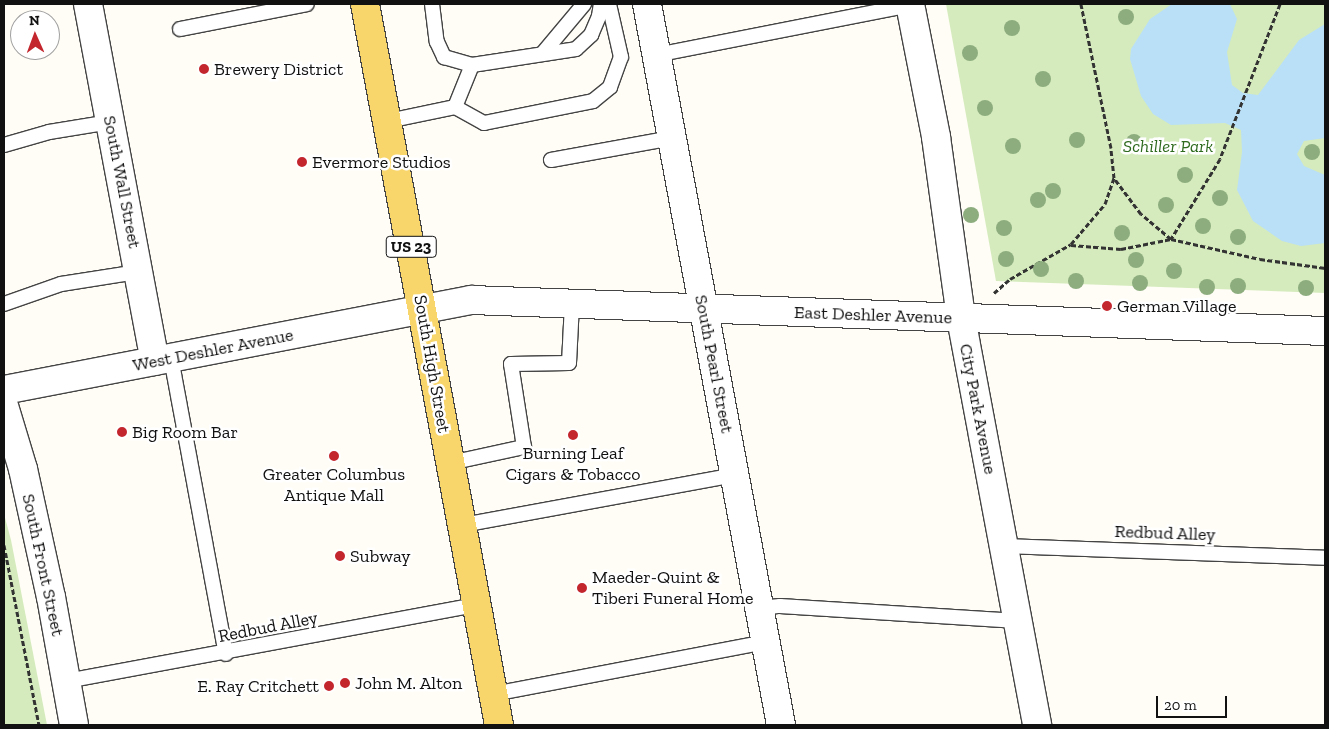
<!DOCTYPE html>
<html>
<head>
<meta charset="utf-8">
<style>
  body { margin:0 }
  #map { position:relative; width:1329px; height:729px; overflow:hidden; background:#fffdf5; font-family:"Zilla Slab",serif }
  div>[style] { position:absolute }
  .green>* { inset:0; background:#d5ebbd }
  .water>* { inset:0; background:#b9e0f7 }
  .path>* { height:3px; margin-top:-1.5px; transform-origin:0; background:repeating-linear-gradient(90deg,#333 0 5px,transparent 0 7.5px) }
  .roads { filter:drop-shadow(1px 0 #444) drop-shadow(-1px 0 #444) drop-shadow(0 1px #444) drop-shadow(0 -1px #444) }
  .lane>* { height:14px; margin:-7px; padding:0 7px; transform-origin:7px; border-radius:7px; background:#fff }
  .street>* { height:28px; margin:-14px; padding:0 14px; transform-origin:14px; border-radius:14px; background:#fff }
  .primary>* { height:28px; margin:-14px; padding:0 14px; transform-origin:14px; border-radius:14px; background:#f9d66b }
  .trees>* { width:16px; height:16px; margin:-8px; border-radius:50%; background:#8dad7f }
  .dots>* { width:14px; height:14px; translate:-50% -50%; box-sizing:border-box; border:2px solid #fff; border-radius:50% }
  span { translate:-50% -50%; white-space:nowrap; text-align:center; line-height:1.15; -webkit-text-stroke:5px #fff; paint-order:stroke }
  .shield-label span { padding:1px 4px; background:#fff; border:1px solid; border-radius:4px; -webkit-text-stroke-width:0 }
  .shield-label { font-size:16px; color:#111; font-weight:700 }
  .poi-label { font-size:18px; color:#111 }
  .left { translate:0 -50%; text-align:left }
  .right { translate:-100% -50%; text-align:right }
  .park-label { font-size:18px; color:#2f6b1f; font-style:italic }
  .street-label { font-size:18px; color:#111 }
  .frame { position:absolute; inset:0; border:5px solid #111; pointer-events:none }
  .north { position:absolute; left:10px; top:10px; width:50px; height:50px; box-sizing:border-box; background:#fff; border:1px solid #a0a0a0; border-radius:50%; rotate:358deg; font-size:14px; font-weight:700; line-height:20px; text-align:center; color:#111 }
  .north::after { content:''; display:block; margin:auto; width:18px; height:22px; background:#c4262e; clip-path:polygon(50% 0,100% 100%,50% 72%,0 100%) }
  .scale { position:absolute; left:1156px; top:696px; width:71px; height:22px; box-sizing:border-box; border:2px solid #111; border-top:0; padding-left:6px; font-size:15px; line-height:18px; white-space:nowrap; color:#111; -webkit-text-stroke:4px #fff; paint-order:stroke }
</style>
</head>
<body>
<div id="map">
  <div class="green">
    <i style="clip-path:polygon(946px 4px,1325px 4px,1325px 293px,996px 281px)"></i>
    <i style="clip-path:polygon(4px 514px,11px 540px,47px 725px,4px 725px)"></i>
  </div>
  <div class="water">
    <i style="clip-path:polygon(1172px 4px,1230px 4px,1237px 19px,1227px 52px,1232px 85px,1243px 93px,1258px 95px,1299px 40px,1325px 24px,1325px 138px,1304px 141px,1297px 154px,1304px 166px,1325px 175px,1325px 243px,1301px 246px,1282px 241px,1253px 221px,1237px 190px,1242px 152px,1241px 130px,1225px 123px,1171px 125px,1153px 114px,1141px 96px,1130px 59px,1131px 49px,1150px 19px)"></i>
  </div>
  <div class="path">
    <i style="left:1280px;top:4px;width:166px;rotate:111.2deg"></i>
    <i style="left:1220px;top:159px;width:94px;rotate:121.5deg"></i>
    <i style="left:1171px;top:239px;width:91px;rotate:12.7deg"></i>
    <i style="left:1260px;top:259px;width:66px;rotate:7.9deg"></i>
    <i style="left:1071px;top:245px;width:50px;rotate:4.6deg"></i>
    <i style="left:1121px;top:249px;width:51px;rotate:-11.3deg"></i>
    <i style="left:1171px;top:239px;width:39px;rotate:-140deg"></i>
    <i style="left:1141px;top:214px;width:45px;rotate:-126.9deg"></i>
    <i style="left:994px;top:293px;width:21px;rotate:-41deg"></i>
    <i style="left:1010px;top:279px;width:70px;rotate:-29.8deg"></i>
    <i style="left:1071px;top:244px;width:52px;rotate:-49.6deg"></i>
    <i style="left:1105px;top:204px;width:28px;rotate:-71deg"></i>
    <i style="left:1114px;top:178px;width:30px;rotate:-96deg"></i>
    <i style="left:1111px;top:148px;width:147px;rotate:-101.8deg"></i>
    <i style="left:4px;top:545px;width:183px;rotate:79deg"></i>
  </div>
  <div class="roads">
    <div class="lane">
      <i style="left:432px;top:4px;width:38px;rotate:83deg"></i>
      <i style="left:437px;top:42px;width:17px;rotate:65deg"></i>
      <i style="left:444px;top:57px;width:29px;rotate:16deg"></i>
      <i style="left:472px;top:65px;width:105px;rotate:-8.7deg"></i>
      <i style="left:576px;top:49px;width:21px;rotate:-43deg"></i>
      <i style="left:591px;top:35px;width:21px;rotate:-67deg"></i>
      <i style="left:599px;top:16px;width:12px;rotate:-81deg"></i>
      <i style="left:180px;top:29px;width:129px;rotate:-11.1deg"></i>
      <i style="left:543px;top:53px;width:64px;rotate:-50.1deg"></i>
      <i style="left:656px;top:55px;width:259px;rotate:-11.1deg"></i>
      <i style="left:455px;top:107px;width:45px;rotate:-68deg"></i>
      <i style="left:388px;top:121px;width:68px;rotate:-11.8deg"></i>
      <i style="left:455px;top:107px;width:33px;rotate:29deg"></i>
      <i style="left:484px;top:123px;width:111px;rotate:-11.4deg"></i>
      <i style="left:593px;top:101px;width:22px;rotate:-39deg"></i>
      <i style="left:610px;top:87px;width:32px;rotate:-70deg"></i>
      <i style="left:621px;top:57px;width:54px;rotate:-102.8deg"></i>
      <i style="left:4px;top:145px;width:47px;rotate:-16.1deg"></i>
      <i style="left:49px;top:132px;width:62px;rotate:-9.3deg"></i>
      <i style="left:551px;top:160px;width:123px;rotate:-10.3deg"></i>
      <i style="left:4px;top:304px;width:60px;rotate:-19.3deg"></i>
      <i style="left:61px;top:284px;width:78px;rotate:-8.9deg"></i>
      <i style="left:171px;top:358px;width:301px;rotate:79.5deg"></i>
      <i style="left:450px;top:463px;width:76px;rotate:-12.2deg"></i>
      <i style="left:524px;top:447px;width:84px;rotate:-98.9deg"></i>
      <i style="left:511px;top:364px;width:58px;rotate:-1deg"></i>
      <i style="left:569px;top:363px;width:59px;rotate:-87.1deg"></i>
      <i style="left:462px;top:525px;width:278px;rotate:-10.4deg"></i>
      <i style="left:1004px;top:546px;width:321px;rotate:2.1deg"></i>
      <i style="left:760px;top:608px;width:20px;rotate:-6deg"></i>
      <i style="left:780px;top:606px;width:238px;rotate:3.6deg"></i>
      <i style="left:66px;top:681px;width:417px;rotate:-10.5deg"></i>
      <i style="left:493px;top:694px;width:278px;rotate:-10.8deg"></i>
    </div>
    <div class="street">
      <i style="left:88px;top:4px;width:363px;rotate:79.4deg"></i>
      <i style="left:647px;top:4px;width:733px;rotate:79.47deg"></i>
      <i style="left:910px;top:4px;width:136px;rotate:78.9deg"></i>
      <i style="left:936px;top:137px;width:183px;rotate:82.1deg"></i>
      <i style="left:961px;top:318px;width:414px;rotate:79.4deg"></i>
      <i style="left:4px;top:390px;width:476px;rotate:-10.9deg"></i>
      <i style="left:471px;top:300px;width:855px;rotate:2.08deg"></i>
      <i style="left:4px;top:406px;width:66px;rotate:73.2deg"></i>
      <i style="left:23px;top:469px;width:131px;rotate:77.7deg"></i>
      <i style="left:51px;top:597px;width:130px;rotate:79.8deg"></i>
    </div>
    <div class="primary">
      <i style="left:365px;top:4px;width:733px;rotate:79.47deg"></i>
    </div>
  </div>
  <div class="trees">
    <i style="left:1126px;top:17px"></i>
    <i style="left:1012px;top:28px"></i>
    <i style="left:970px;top:53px"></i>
    <i style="left:1043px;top:79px"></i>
    <i style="left:985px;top:108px"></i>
    <i style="left:1077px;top:140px"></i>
    <i style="left:1134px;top:142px"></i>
    <i style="left:1013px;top:146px"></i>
    <i style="left:1312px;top:152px"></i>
    <i style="left:1185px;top:175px"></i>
    <i style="left:1053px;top:191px"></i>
    <i style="left:1220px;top:198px"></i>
    <i style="left:1038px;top:200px"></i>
    <i style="left:1166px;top:205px"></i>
    <i style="left:971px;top:215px"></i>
    <i style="left:1203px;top:226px"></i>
    <i style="left:1004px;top:228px"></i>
    <i style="left:1122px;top:233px"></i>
    <i style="left:1238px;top:237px"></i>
    <i style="left:1006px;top:259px"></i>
    <i style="left:1136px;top:260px"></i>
    <i style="left:1041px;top:269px"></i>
    <i style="left:1174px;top:271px"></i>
    <i style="left:1076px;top:281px"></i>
    <i style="left:1140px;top:283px"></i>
    <i style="left:1238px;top:286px"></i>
    <i style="left:1207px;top:287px"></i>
    <i style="left:1306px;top:288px"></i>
  </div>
  <div class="dots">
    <i style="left:204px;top:69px;background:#c4262e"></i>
    <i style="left:302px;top:162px;background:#c4262e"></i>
    <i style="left:1107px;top:306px;background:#c4262e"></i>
    <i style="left:122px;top:432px;background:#c4262e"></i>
    <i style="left:573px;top:435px;background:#c4262e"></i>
    <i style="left:334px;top:456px;background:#c4262e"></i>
    <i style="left:340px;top:556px;background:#c4262e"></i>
    <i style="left:582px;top:588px;background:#c4262e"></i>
    <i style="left:345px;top:683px;background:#c4262e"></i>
    <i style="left:329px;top:686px;background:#c4262e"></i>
  </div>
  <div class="shield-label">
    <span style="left:411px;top:247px">US 23</span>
  </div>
  <div class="poi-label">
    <span class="left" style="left:214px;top:69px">Brewery District</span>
    <span class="left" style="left:312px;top:162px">Evermore Studios</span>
    <span class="left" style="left:1117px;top:306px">German Village</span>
    <span class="left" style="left:132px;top:432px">Big Room Bar</span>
    <span style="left:573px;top:464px">Burning Leaf<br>Cigars &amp; Tobacco</span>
    <span style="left:334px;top:485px">Greater Columbus<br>Antique Mall</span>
    <span class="left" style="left:350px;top:556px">Subway</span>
    <span class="left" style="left:592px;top:588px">Maeder-Quint &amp;<br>Tiberi Funeral Home</span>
    <span class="left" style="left:355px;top:683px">John M. Alton</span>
    <span class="right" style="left:319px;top:686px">E. Ray Critchett</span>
  </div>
  <div class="park-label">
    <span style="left:1168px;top:146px">Schiller Park</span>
  </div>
  <div class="street-label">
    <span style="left:122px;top:182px;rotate:79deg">South Wall Street</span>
    <span style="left:873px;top:315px;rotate:2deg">East Deshler Avenue</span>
    <span style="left:213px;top:350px;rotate:-11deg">West Deshler Avenue</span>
    <span style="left:432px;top:364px;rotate:80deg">South High Street</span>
    <span style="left:714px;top:364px;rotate:79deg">South Pearl Street</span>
    <span style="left:978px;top:409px;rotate:79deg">City Park Avenue</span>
    <span style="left:1165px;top:533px;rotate:2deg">Redbud Alley</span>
    <span style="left:43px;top:565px;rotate:78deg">South Front Street</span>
    <span style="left:268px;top:627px;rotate:-11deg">Redbud Alley</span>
  </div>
  <div class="frame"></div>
  <div class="north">N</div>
  <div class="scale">20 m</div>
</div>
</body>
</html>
